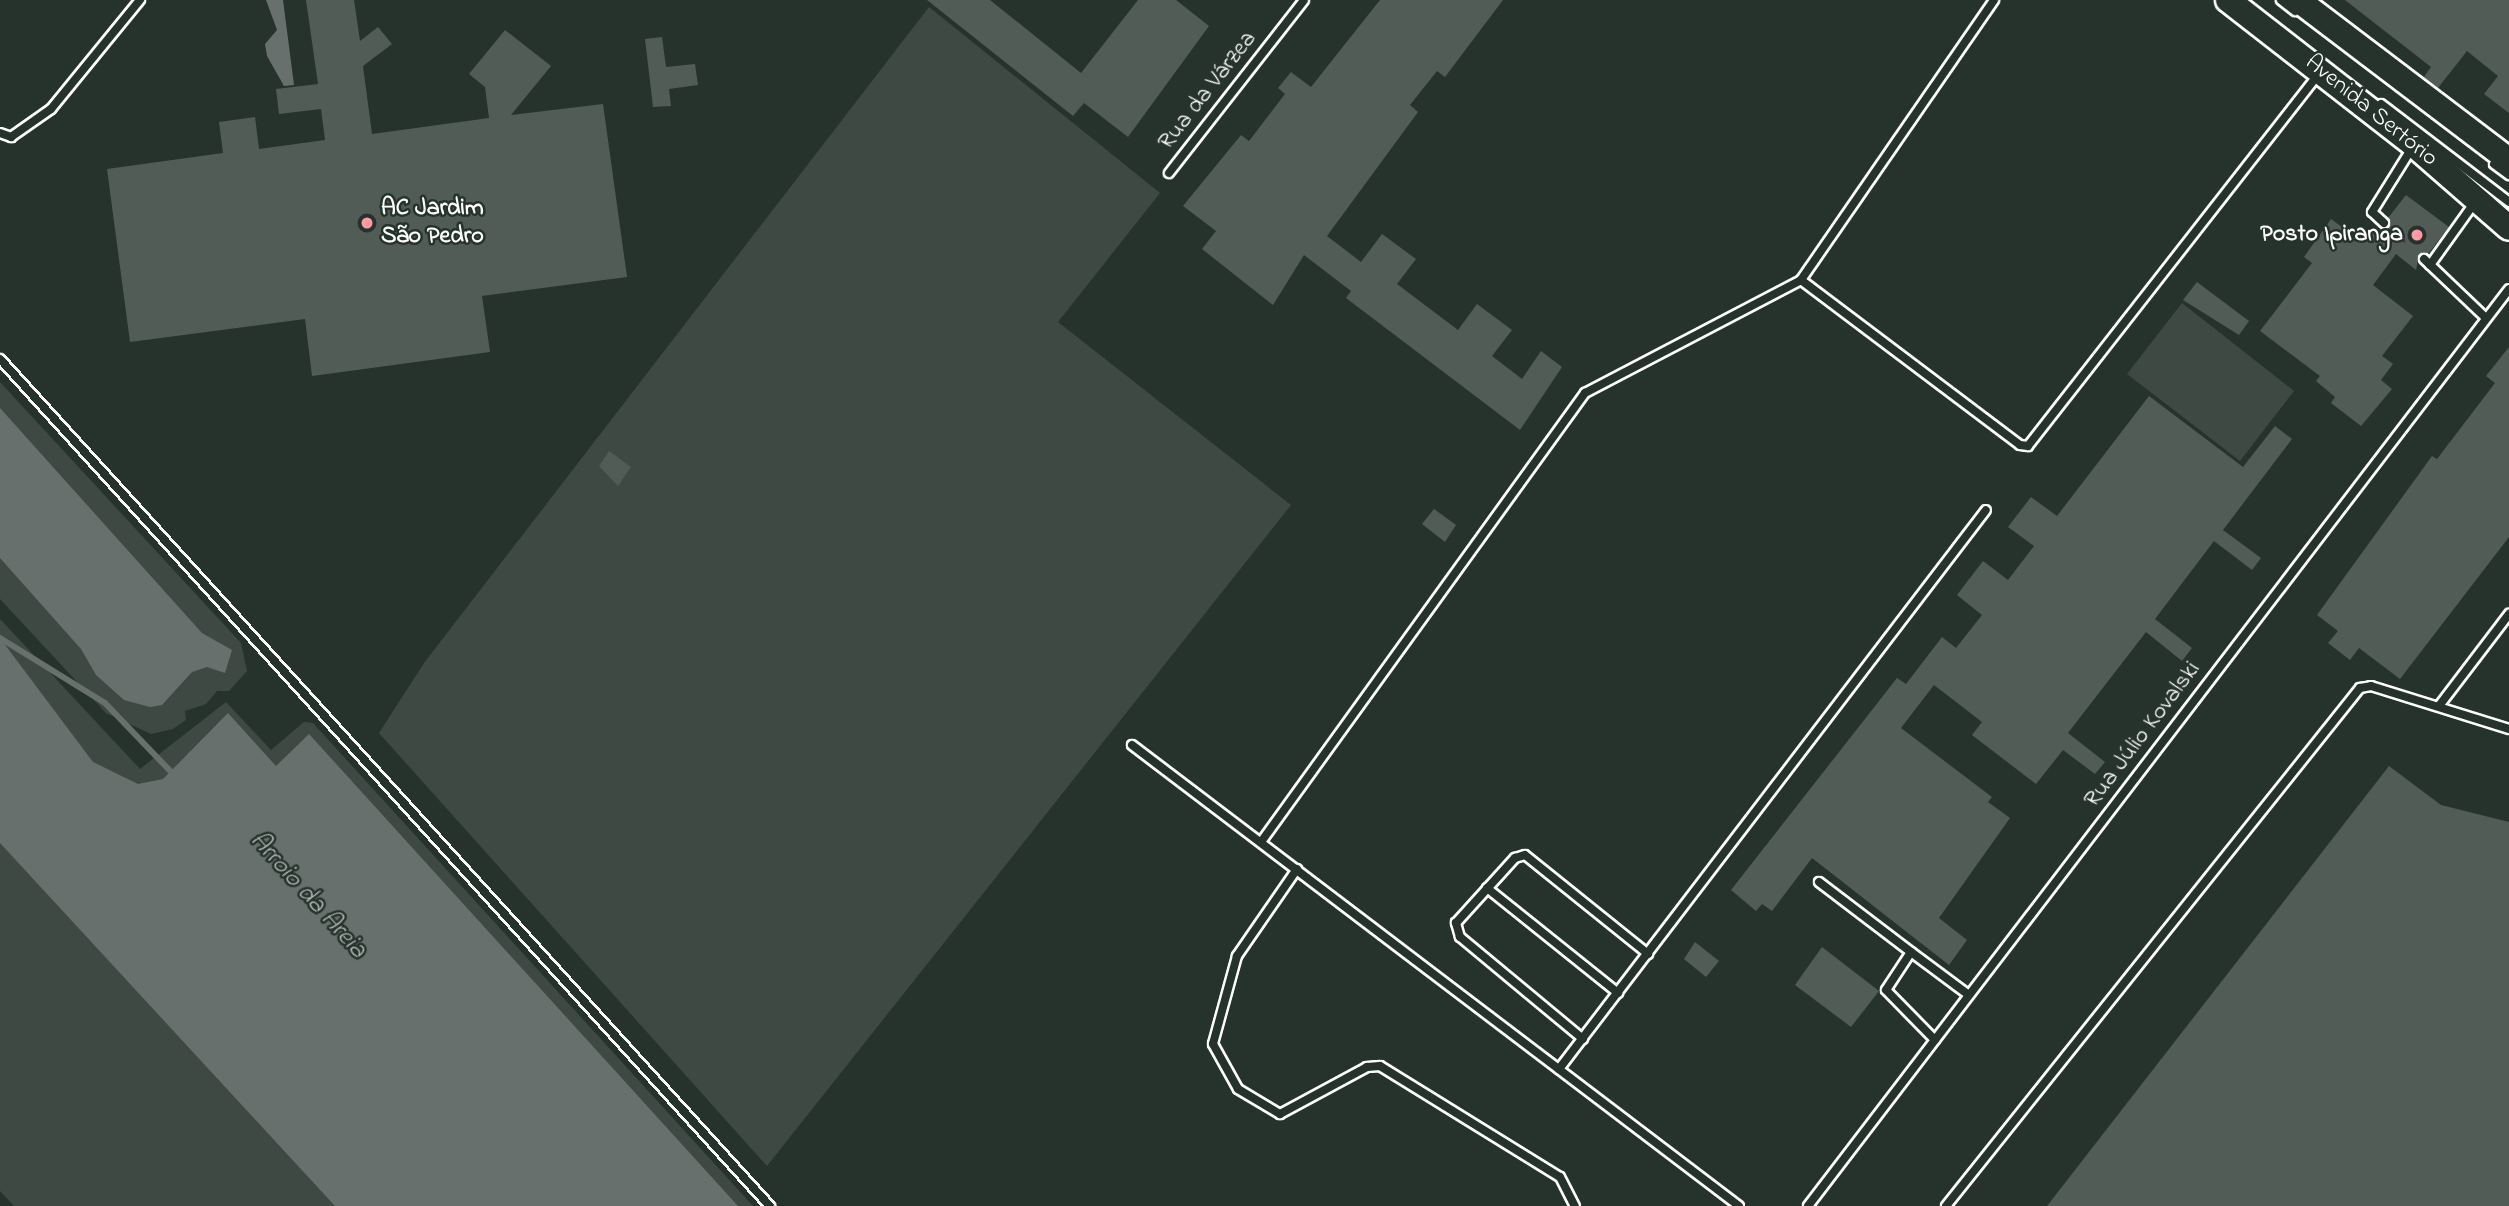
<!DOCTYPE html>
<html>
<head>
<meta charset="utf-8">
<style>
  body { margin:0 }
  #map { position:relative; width:2509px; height:1206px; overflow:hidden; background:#26332d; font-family:"Indie Flower",sans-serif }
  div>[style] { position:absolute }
  .green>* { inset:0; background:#3e4944 }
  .water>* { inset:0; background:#67706c }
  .stream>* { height:6px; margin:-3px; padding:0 3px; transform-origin:3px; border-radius:3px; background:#67706c }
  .building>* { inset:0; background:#515c57 }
  .roads { filter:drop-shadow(2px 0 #fff) drop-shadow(-2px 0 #fff) drop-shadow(0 2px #fff) drop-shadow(0 -2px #fff) }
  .service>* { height:8px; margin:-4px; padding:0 4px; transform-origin:4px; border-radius:4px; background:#26332d }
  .primary>* { height:24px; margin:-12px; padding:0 12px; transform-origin:12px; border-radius:12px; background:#26332d }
  .dots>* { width:19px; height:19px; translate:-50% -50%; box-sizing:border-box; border:4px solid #26332d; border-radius:50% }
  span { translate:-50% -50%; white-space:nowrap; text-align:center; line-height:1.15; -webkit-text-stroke:5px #26332d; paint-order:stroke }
  .street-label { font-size:24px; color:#fff }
  .poi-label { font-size:24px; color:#fff; font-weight:700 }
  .left { translate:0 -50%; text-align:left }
  .right { translate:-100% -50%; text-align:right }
  .water-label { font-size:26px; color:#b3b8b6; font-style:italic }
</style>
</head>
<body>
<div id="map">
  <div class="green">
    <i style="clip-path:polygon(929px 7px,1160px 193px,1058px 322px,1291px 505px,767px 1166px,379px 733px,424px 663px)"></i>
    <i style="clip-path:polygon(2182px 303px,2294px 391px,2240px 461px,2127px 374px)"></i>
    <i style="clip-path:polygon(0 382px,241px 643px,247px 671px,229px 691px,217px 691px,206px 704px,185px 711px,186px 720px,173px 729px,151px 734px,106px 713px,0 599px)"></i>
    <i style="clip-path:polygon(0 619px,140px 769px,226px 702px,271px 750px,304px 722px,313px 723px,753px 1206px,14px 1206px,0 1191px)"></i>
  </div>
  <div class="water">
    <i style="clip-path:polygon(266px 0,283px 0,294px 85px,284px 86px,267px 56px,265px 44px,277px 30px)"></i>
    <i style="clip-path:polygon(0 408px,202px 633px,232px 650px,225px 673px,207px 667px,192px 672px,162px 705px,150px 707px,124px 700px,96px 675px,81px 649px,0 558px)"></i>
    <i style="clip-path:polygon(0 638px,93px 762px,138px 784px,163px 779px,228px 713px,276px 766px,309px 734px,738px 1206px,335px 1206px,0 843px)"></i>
  </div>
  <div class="stream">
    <i style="left:0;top:638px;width:123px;rotate:31.8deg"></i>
    <i style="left:105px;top:703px;width:101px;rotate:46.2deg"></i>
  </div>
  <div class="building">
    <i style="clip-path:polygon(306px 0,354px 0,360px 41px,378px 27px,392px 44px,363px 66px,372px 134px,489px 118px,485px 87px,469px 74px,505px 30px,551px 66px,511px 115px,603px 104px,627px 277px,482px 296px,490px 352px,312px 376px,305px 319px,130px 342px,107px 169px,223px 153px,219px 122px,255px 117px,259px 149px,325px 140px,321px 109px,279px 114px,276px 89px,318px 84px)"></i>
    <i style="clip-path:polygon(927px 0,990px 0,1081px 73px,1138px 0,1176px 0,1209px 26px,1128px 137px,1084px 103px,1073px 116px)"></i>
    <i style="clip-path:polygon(1380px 0,1503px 0,1445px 77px,1437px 71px,1410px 105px,1418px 112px,1327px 236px,1361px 262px,1382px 234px,1416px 259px,1397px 284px,1458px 330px,1477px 304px,1512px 330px,1492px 356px,1522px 379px,1541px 351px,1562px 367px,1520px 430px,1346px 298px,1351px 291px,1304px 255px,1273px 305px,1202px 249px,1216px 231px,1183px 206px,1241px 135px,1249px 141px,1285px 94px,1278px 88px,1291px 72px,1311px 87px)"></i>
    <i style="clip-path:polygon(2345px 0,2509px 0,2509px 113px,2484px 94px,2498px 76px,2467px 51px,2438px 88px,2424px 77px,2431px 67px)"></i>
    <i style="clip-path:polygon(662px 37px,666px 67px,695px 64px,698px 85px,669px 89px,671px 106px,653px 107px,645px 39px)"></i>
    <i style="clip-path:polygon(2406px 195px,2449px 227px,2428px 254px,2419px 255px,2416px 270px,2396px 254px,2373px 285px,2413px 316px,2382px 356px,2393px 364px,2381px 380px,2392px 389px,2361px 426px,2331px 403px,2335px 397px,2316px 381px,2320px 376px,2260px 331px,2312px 263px,2304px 257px,2331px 219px,2364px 243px,2373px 231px,2389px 227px,2388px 218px)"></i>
    <i style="clip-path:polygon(2197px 282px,2249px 321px,2239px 335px,2183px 300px)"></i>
    <i style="clip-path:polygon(2509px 347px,2509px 537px,2400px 679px,2359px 648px,2350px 660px,2328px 643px,2338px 631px,2317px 615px,2432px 456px,2437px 459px,2495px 383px,2486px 376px)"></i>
    <i style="clip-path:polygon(2149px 396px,2243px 467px,2275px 426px,2292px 439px,2223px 530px,2261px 558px,2252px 570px,2214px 541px,2155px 619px,2192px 648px,2182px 661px,2146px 632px,2068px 733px,2105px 762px,2095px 774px,2063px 750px,2036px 784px,1972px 735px,1982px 722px,1934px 685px,1901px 728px,1992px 797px,1988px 802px,2010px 818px,1939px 918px,1967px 940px,1949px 965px,1812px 858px,1772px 911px,1762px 904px,1756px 911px,1731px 890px,1897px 678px,1906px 684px,1942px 637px,1956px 648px,1982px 615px,1957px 595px,1983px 561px,2008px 580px,2034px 546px,2008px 527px,2031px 497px,2057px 516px)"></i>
    <i style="clip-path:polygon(609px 451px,631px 467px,618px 486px,599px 466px)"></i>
    <i style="clip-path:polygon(1434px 509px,1456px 525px,1445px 542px,1422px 524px)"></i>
    <i style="clip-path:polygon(2389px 766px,2441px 805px,2509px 822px,2509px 1206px,2047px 1206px)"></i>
    <i style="clip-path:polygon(1695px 942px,1719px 961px,1706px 977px,1684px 959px)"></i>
    <i style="clip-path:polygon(1822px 947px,1879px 991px,1851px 1027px,1795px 985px)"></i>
  </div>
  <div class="roads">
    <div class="service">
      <i style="left:2281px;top:0;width:18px;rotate:38deg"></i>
      <i style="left:2381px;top:104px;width:161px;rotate:37.4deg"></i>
      <i style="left:0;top:133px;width:12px;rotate:20deg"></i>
      <i style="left:11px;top:137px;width:49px;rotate:-35deg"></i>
      <i style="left:51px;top:109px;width:141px;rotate:-50.8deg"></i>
      <i style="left:2494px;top:164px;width:19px;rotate:36deg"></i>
      <i style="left:1169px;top:173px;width:219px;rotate:-52deg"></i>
      <i style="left:2384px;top:223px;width:16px;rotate:-137deg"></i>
      <i style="left:2372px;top:212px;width:75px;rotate:-58deg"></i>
      <i style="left:2424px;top:259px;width:86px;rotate:43.6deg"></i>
      <i style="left:2430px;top:265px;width:77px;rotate:-54.5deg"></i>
      <i style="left:1801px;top:280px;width:340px;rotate:-55.4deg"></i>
      <i style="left:0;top:359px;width:1145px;rotate:47.73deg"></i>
      <i style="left:2439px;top:706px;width:116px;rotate:-52.7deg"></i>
      <i style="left:1132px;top:745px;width:762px;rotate:37.22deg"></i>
      <i style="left:1261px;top:842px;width:554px;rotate:-54.19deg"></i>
      <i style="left:1585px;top:393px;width:244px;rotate:-27.6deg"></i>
      <i style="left:1801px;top:280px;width:274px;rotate:37deg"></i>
      <i style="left:2020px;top:445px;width:8px;rotate:7deg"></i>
      <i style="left:2028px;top:446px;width:473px;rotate:-52deg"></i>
      <i style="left:1297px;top:869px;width:106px;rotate:124.6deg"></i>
      <i style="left:1237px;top:956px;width:91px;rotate:105.3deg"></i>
      <i style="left:1213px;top:1044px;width:51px;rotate:60.9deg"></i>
      <i style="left:1238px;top:1089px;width:49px;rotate:30.8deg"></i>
      <i style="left:1280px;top:1114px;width:99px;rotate:-28.4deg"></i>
      <i style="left:1367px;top:1067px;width:13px;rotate:-4deg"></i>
      <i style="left:1380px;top:1066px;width:211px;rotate:31.7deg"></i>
      <i style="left:1560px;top:1177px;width:33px;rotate:63deg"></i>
      <i style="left:1819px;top:882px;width:116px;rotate:37.3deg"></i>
      <i style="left:1487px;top:888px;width:168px;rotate:38.7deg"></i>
      <i style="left:1583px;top:1039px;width:160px;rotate:-140.3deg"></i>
      <i style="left:1460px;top:937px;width:15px;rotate:-106deg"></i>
      <i style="left:1456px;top:923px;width:88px;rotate:-47.8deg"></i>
      <i style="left:1515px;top:858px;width:10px;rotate:-17deg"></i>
      <i style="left:1525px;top:855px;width:158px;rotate:38.8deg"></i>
      <i style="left:1935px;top:1040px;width:70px;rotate:-134.4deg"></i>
      <i style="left:1886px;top:990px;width:45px;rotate:-56.7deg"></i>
      <i style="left:1911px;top:952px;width:72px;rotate:36.6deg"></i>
      <i style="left:1559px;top:1069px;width:703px;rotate:-52.63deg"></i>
      <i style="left:1808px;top:1206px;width:1154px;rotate:-52.6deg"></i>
      <i style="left:1946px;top:1206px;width:663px;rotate:-51.37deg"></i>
      <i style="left:2360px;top:688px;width:11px;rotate:-10deg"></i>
      <i style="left:2371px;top:686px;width:145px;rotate:17.3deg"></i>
    </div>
    <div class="primary">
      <i style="left:2228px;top:0;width:236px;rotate:37.9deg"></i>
      <i style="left:2414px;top:145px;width:126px;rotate:41.1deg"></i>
      <i style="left:2298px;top:0;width:265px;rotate:37.2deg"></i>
    </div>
  </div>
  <div class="dots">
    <i style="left:367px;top:223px;background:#ff9aa2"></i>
    <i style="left:2417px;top:235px;background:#ff9aa2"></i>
  </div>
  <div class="street-label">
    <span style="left:1208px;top:91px;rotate:-52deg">Rua da Várzea</span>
    <span style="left:2371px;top:111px;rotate:39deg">Avenida Sertório</span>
    <span style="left:2143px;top:735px;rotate:-53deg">Rua Júlio Kovalski</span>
  </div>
  <div class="poi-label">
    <span class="left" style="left:381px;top:223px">AC Jardim<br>São Pedro</span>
    <span class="right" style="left:2403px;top:235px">Posto Ipiranga</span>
  </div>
  <div class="water-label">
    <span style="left:307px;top:896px;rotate:48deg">Arroio da Areia</span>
  </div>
</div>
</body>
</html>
